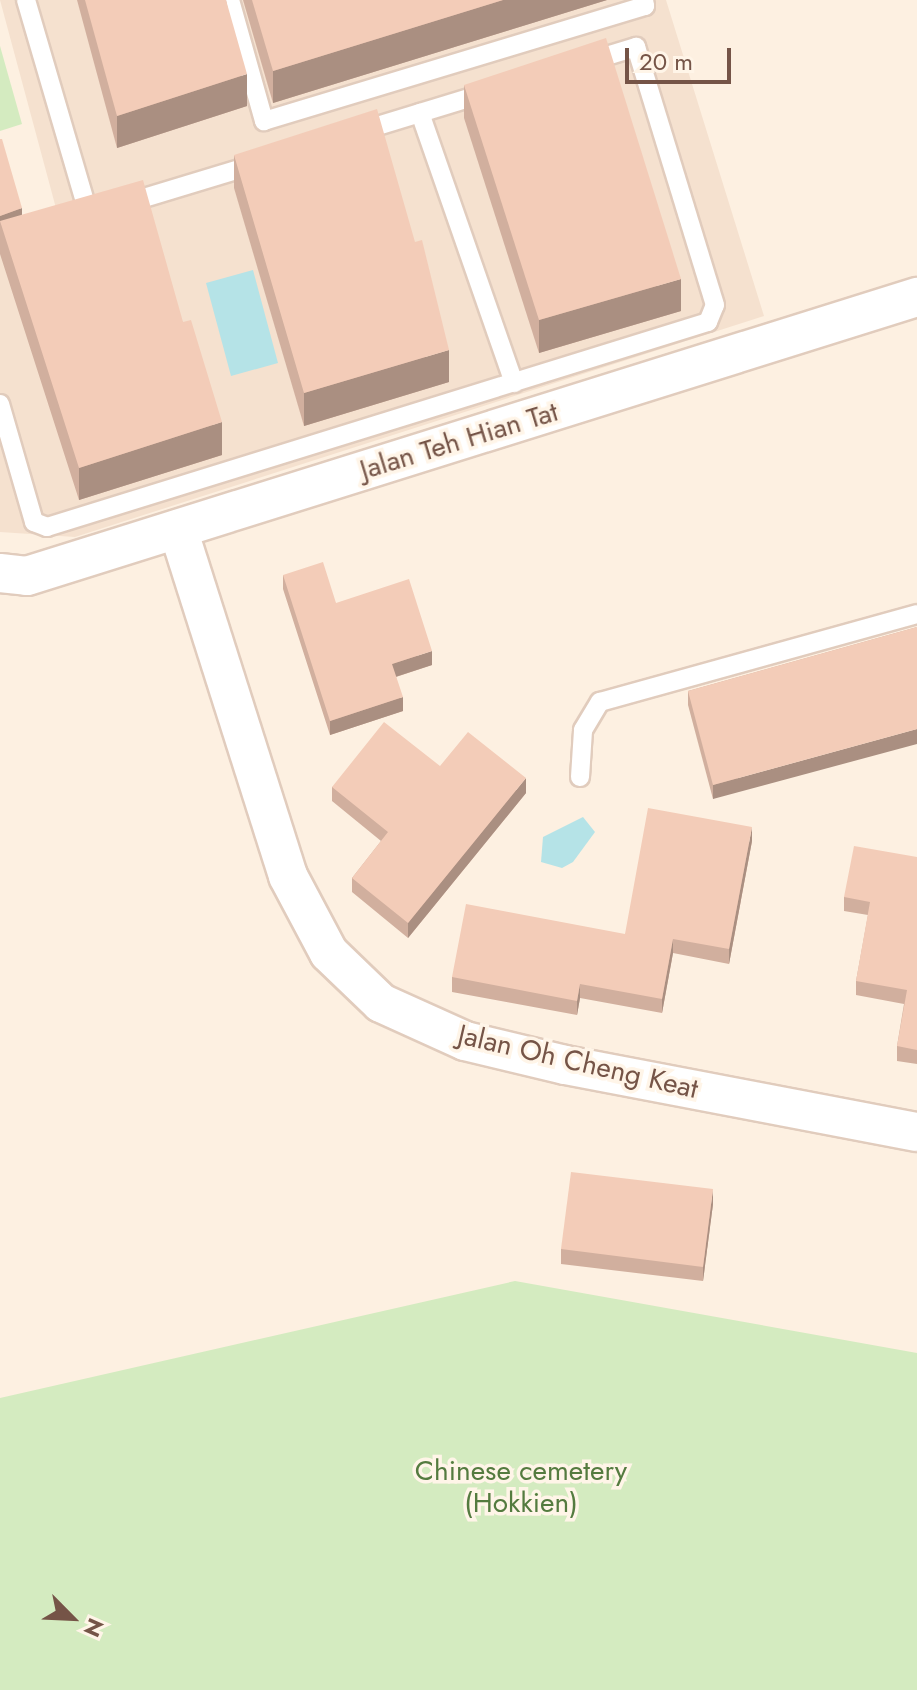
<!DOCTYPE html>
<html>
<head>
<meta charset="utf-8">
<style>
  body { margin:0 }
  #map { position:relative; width:917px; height:1690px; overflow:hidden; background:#fdf0e1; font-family:Jost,sans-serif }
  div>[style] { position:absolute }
  .residential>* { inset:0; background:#f5e1cf }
  .green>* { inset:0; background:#d4ebc0 }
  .water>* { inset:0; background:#b5e3e7 }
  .roads { filter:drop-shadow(2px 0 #e1ccbd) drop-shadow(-2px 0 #e1ccbd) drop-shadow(0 2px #e1ccbd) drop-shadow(0 -2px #e1ccbd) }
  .lane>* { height:18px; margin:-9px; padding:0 9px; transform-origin:9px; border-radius:9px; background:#fff }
  .street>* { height:38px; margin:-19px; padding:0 19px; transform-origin:19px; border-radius:19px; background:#fff }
  .wall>* { inset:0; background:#d1af9e }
  .shaded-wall>* { inset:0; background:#aa8f81 }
  .building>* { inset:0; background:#f3ccb8 }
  span { translate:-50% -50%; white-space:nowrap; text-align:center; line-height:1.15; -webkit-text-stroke:7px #fff5e8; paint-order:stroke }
  .street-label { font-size:28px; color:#755447 }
  .park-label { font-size:28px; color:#547b3f }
  .north { position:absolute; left:32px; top:1578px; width:80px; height:80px; -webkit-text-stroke:6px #fff5e8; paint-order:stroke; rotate:114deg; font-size:22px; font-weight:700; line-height:32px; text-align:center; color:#755447 }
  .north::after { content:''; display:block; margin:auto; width:28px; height:36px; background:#755447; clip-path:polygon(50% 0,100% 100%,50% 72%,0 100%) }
  .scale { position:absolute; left:625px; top:48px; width:106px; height:36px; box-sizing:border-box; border:4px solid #755447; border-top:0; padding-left:10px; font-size:24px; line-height:28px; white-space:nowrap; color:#755447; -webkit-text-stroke:6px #fff5e8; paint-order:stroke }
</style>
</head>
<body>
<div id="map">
  <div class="residential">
    <i style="clip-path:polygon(0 0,666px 0,764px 316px,75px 537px,0 532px,0 231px,57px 212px)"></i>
  </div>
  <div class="green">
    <i style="clip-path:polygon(0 46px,22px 124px,0 131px)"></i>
    <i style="clip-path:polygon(515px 1281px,917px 1353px,917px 1690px,0 1690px,0 1398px)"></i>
  </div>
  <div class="water">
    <i style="clip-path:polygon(253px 270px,278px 363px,231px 376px,206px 283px)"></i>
    <i style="clip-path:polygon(583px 817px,595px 832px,573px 862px,562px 868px,541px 862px,543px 837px)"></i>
  </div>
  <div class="roads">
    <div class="lane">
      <i style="left:26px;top:0;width:224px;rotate:73.7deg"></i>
      <i style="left:230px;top:0;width:126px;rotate:74.3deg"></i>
      <i style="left:264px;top:121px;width:398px;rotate:-16.8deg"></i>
      <i style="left:645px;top:6px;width:6px;rotate:-99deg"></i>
      <i style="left:420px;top:113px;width:286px;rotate:70.8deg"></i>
      <i style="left:361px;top:131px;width:130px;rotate:-17deg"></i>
      <i style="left:124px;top:204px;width:138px;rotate:-16.9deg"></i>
      <i style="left:0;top:404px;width:123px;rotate:73.9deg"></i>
      <i style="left:34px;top:522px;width:14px;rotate:21deg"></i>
      <i style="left:47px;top:527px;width:692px;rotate:-17.23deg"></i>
      <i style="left:708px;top:322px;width:18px;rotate:-68deg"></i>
      <i style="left:715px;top:305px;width:270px;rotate:-107deg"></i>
      <i style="left:636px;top:47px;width:48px;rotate:163.1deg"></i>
      <i style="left:580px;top:777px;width:47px;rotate:-86.3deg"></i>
      <i style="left:583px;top:730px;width:33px;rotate:-59deg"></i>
      <i style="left:600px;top:702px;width:329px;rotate:-15.5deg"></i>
    </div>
    <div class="street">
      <i style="left:178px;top:529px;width:364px;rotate:72.4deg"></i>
      <i style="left:288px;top:876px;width:87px;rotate:62deg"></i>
      <i style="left:329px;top:953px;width:72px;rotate:43.9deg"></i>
      <i style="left:381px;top:1003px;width:92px;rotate:24.3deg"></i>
      <i style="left:465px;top:1041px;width:103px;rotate:13.5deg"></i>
      <i style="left:565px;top:1065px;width:358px;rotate:10.8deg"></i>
      <i style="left:0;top:573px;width:27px;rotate:6deg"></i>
      <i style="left:27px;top:576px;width:933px;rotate:-17.41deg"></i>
    </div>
  </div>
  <div class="wall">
    <i style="clip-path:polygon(77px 0,226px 0,247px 106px,117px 148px)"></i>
    <i style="clip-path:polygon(243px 0,607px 0,273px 103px)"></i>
    <i style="clip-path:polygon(464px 85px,681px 311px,539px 353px,464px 118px)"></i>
    <i style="clip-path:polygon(0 139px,22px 215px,183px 322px,222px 455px,79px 500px,0 254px)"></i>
    <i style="clip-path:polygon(234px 155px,449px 382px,304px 426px,234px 188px)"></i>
    <i style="clip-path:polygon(283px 575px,336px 603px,432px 665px,396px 677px,403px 711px,330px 735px,283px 589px)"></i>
    <i style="clip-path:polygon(917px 627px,713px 799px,688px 705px,688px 691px)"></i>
    <i style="clip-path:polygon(440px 766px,526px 793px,408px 938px,352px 892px,352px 878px,381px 841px,332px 801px,332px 787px)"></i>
    <i style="clip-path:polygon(752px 841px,729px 964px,673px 953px,662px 1013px,580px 998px,577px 1015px,452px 992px,452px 977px,625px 934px)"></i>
    <i style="clip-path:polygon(917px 857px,917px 1064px,897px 1061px,897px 1046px,904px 1004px,856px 995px,856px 981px,868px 915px,844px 911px,844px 897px)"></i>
    <i style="clip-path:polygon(713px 1204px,703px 1281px,561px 1264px,561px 1249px)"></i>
  </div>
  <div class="shaded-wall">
    <i style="clip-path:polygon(503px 0,607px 0,273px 103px,273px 71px)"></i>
    <i style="clip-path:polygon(247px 74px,247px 106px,117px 148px,117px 116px)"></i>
    <i style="clip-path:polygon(22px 208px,22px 223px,0 221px,0 230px,0 216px)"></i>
    <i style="clip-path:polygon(681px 279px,681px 311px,539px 353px,539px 320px)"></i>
    <i style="clip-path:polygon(449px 350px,449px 382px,304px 426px,304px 393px)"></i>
    <i style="clip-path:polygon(222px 422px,222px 455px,79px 500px,79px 468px)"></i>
    <i style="clip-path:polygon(432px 651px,432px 665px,392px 678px,392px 664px)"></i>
    <i style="clip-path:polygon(403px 697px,403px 711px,330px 735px,330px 721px)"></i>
    <i style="clip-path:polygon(917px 729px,917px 744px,713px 799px,713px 785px)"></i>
    <i style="clip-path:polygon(526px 778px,526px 793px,408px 938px,408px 923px)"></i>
    <i style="clip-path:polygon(752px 827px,752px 841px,729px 964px,729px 949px)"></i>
    <i style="clip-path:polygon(673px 939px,673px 953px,662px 1013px,662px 999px)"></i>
    <i style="clip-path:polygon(580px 984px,580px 998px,577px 1015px,577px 1001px)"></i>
    <i style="clip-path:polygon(713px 1189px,713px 1204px,703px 1281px,703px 1267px)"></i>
  </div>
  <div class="building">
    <i style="clip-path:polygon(85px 0,226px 0,247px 74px,117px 116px)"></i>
    <i style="clip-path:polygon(252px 0,503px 0,273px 71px)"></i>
    <i style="clip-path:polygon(606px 38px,681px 279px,539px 320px,464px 85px)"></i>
    <i style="clip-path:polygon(377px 109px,415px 242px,422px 240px,449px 350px,304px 393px,234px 155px)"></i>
    <i style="clip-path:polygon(0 139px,2px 139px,22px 208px,0 216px)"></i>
    <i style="clip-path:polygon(143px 180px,183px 322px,191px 320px,222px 422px,79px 468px,0 221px)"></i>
    <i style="clip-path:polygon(323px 562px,336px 603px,409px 579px,432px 651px,392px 664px,403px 697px,330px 721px,283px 575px)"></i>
    <i style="clip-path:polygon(917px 627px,917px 729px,713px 785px,688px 691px)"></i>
    <i style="clip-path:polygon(384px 722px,440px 766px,468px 732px,526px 778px,408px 923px,352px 878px,388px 832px,332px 787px)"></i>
    <i style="clip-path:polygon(648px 808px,752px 827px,729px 949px,673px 939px,662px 999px,580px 984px,577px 1001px,452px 977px,466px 904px,625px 934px)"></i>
    <i style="clip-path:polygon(854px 846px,917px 857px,917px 1050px,897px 1046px,907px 990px,856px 981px,870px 902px,844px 897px)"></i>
    <i style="clip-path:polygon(571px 1172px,713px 1189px,703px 1267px,561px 1249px)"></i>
  </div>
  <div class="street-label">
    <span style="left:459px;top:441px;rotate:-17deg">Jalan Teh Hian Tat</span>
    <span style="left:578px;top:1062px;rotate:13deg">Jalan Oh Cheng Keat</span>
  </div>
  <div class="park-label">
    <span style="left:521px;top:1487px">Chinese cemetery<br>(Hokkien)</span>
  </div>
  <div class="north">N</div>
  <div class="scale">20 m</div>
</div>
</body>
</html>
